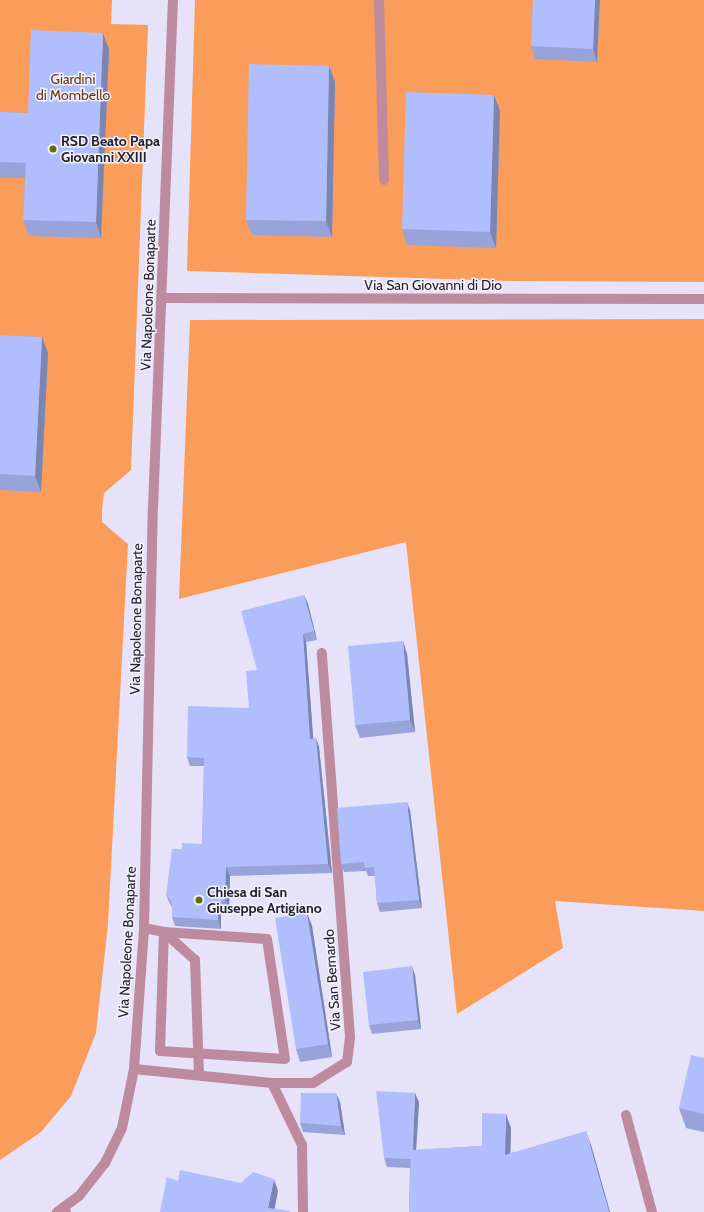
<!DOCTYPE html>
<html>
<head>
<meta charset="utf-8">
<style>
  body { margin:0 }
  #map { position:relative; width:704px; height:1212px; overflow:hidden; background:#e6e2f9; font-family:Cabin,sans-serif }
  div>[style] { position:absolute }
  .green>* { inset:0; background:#fa9d5a }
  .service>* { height:10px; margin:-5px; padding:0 5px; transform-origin:5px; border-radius:5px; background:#be8a9d }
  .pedestrian>* { height:10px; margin:-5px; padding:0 5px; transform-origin:5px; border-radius:5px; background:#be8a9d }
  .minor>* { height:10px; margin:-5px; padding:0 5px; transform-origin:5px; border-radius:5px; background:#be8a9d }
  .tertiary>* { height:10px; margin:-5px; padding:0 5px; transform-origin:5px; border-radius:5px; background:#be8a9d }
  .wall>* { inset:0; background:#98a3da }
  .shaded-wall>* { inset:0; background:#7c85b2 }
  .building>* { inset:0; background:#b1befe }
  .dots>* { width:11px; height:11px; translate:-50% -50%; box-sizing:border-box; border:2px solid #f3f1f9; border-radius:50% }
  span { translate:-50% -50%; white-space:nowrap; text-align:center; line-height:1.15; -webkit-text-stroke:3px #f3f1f9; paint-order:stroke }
  .park-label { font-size:14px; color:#643b1d }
  .poi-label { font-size:14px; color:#252230; font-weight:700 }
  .left { translate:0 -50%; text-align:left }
  .street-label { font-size:14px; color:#252230 }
</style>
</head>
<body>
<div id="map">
  <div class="green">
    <i style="clip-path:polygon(0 0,112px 0,111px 24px,148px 25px,131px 470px,104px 493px,102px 510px,102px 522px,128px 544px,108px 924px,96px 1033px,71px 1096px,41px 1132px,0 1160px)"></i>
    <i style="clip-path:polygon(195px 0,538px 0,597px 62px,600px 0,704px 0,704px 282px,513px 281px,187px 271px)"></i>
    <i style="clip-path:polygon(704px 319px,704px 911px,555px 901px,563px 948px,457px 1014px,406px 542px,179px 599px,190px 320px)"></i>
  </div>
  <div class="service">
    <i style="left:379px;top:0;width:180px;rotate:88.4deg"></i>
    <i style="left:144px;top:928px;width:20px;rotate:11deg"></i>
    <i style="left:164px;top:932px;width:42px;rotate:42.1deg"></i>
    <i style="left:195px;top:960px;width:113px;rotate:88deg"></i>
    <i style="left:626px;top:1115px;width:100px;rotate:75deg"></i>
  </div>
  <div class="pedestrian">
    <i style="left:164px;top:932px;width:103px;rotate:3.9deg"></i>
    <i style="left:267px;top:939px;width:121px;rotate:81.5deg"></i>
    <i style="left:285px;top:1059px;width:125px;rotate:-176.3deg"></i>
    <i style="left:160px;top:1051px;width:119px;rotate:-88.1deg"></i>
  </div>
  <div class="minor">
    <i style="left:163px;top:298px;width:541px;rotate:0.11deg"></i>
    <i style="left:134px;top:1069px;width:139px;rotate:5.8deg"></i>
    <i style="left:272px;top:1083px;width:41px"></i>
    <i style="left:313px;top:1083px;width:40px;rotate:-32deg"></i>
    <i style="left:347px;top:1062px;width:25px;rotate:-83deg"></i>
    <i style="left:350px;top:1037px;width:385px;rotate:-94.2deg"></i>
    <i style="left:272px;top:1083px;width:69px;rotate:64.2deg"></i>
    <i style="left:302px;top:1145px;width:67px;rotate:89.1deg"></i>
    <i style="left:57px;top:1212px;width:27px;rotate:-36deg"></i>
    <i style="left:79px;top:1196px;width:42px;rotate:-51.8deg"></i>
    <i style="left:105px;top:1163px;width:39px;rotate:-64deg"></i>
    <i style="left:122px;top:1128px;width:60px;rotate:-78.5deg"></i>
    <i style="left:134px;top:1069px;width:141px;rotate:-85.9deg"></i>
    <i style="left:144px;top:928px;width:420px;rotate:-88.8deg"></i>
    <i style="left:153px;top:508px;width:508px;rotate:-87.75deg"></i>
  </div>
  <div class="tertiary">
    <i style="left:65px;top:1212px;width:1px"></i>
  </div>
  <div class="wall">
    <i style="clip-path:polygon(533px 0,600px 0,597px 62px,535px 59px,531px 46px)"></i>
    <i style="clip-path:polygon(109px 49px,101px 238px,29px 236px,23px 220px,25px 178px,0 178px,0 112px,28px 113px)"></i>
    <i style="clip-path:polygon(329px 66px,335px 82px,332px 237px,252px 235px,246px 220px)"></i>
    <i style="clip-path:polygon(494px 95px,500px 111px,496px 248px,407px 245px,402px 229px)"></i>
    <i style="clip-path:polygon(0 335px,42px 337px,48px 353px,41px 492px,0 490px)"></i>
    <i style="clip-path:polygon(304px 595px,308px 604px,317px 640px,306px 642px,313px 739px,316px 738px,319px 747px,332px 873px,230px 876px,229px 908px,221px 912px,221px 929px,175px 926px,172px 917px,172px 907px,170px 904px,166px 895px,182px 849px,202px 844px,204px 766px,190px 766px,187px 757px,249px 708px,257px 670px)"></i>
    <i style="clip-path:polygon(403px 641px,407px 654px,415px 732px,360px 738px,355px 725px)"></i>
    <i style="clip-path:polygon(410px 810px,422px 908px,380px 912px,377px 903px,375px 876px,368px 876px,366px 871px,344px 872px,341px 864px)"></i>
    <i style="clip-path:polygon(307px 913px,312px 926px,332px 1057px,300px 1062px,296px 1049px)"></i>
    <i style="clip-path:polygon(415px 975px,421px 1029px,372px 1034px,369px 1025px)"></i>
    <i style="clip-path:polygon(704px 1058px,704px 1132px,686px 1128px,679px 1108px)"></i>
    <i style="clip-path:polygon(340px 1102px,345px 1135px,303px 1132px,300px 1123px)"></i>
    <i style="clip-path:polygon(419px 1102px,416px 1150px,482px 1146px,511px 1128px,510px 1153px,591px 1145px,610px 1212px,409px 1212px,410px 1168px,387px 1167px,384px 1158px)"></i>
  </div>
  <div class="shaded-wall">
    <i style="clip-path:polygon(595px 0,600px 0,597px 62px,593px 49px)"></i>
    <i style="clip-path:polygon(103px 33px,109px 49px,101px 238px,96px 222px)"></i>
    <i style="clip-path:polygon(329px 66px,335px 82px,332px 237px,326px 221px)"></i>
    <i style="clip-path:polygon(494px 95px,500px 111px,496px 248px,490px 232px)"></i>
    <i style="clip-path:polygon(42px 337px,48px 353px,41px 492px,35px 476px)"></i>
    <i style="clip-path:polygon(304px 595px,308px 604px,317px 640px,314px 631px)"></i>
    <i style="clip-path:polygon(303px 634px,306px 642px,314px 748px,310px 739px)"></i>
    <i style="clip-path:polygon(403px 641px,407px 654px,415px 732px,410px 720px)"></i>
    <i style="clip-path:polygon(316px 738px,319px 747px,332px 873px,328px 864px)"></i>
    <i style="clip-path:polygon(407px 802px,410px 810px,422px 908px,419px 900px)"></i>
    <i style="clip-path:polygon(226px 867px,230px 876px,229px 908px,225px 899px)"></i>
    <i style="clip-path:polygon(218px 904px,221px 912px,221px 929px,218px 920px)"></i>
    <i style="clip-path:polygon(307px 913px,312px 926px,332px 1057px,328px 1044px)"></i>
    <i style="clip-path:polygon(412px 966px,415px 975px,421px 1029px,418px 1020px)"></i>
    <i style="clip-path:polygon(336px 1093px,340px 1102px,345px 1135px,341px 1126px)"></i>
    <i style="clip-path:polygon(415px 1093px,419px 1102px,415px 1168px,412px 1159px)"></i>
    <i style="clip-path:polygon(506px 1114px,511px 1128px,510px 1169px,505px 1155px)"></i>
    <i style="clip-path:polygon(586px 1131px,591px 1145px,610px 1212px,609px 1212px)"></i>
    <i style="clip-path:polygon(274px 1179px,278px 1191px,274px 1212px,268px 1208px)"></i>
  </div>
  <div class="building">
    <i style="clip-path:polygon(533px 0,595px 0,593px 49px,531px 46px)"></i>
    <i style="clip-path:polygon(31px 30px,103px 33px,96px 222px,23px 220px,26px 163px,0 162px,0 112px,28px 113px)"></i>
    <i style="clip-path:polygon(249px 64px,329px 66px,326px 221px,246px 220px)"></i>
    <i style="clip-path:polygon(406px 92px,494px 95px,490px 232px,402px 229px)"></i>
    <i style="clip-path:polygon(0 335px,42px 337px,35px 476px,0 474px)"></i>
    <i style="clip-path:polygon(304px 595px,314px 631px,303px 634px,310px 739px,316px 738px,328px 864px,226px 867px,225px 899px,218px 904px,218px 920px,172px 917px,172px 902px,166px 895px,172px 849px,182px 849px,182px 843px,202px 844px,204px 758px,187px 757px,188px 706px,249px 708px,246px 671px,257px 670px,241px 611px)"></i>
    <i style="clip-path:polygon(403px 641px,410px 720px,355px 725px,348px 646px)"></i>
    <i style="clip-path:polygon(407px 802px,419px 900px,377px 903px,374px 867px,365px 868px,364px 862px,341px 864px,337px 808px)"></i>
    <i style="clip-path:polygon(307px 913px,328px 1044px,296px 1049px,275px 918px)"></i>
    <i style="clip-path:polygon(412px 966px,418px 1020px,369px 1025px,363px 972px)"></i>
    <i style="clip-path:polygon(691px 1055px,704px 1058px,704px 1114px,679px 1108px)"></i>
    <i style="clip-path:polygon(376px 1091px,415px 1093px,413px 1150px,411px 1150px,411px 1159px,384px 1158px)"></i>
    <i style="clip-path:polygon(301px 1093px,336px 1093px,341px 1126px,300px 1123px)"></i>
    <i style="clip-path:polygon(482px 1113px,506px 1114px,505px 1155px,586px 1131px,609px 1212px,409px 1212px,411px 1150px,482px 1146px)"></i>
    <i style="clip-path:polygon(180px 1170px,241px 1183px,253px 1172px,274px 1179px,268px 1208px,290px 1211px,290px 1212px,160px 1212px,167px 1177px,178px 1181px)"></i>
  </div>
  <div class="dots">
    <i style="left:53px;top:149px;background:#636b0f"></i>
    <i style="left:199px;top:900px;background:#636b0f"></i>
  </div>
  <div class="park-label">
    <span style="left:73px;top:87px">Giardini<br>di Mombello</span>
  </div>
  <div class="poi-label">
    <span class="left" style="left:61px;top:149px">RSD Beato Papa<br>Giovanni XXIII</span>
    <span class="left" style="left:207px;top:900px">Chiesa di San<br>Giuseppe Artigiano</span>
  </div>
  <div class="street-label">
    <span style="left:433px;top:285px">Via San Giovanni di Dio</span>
    <span style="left:148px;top:295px;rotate:-88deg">Via Napoleone Bonaparte</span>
    <span style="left:136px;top:619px;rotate:-89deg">Via Napoleone Bonaparte</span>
    <span style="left:127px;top:942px;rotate:-87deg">Via Napoleone Bonaparte</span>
    <span style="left:332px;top:980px;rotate:-94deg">Via San Bernardo</span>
  </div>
</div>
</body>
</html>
